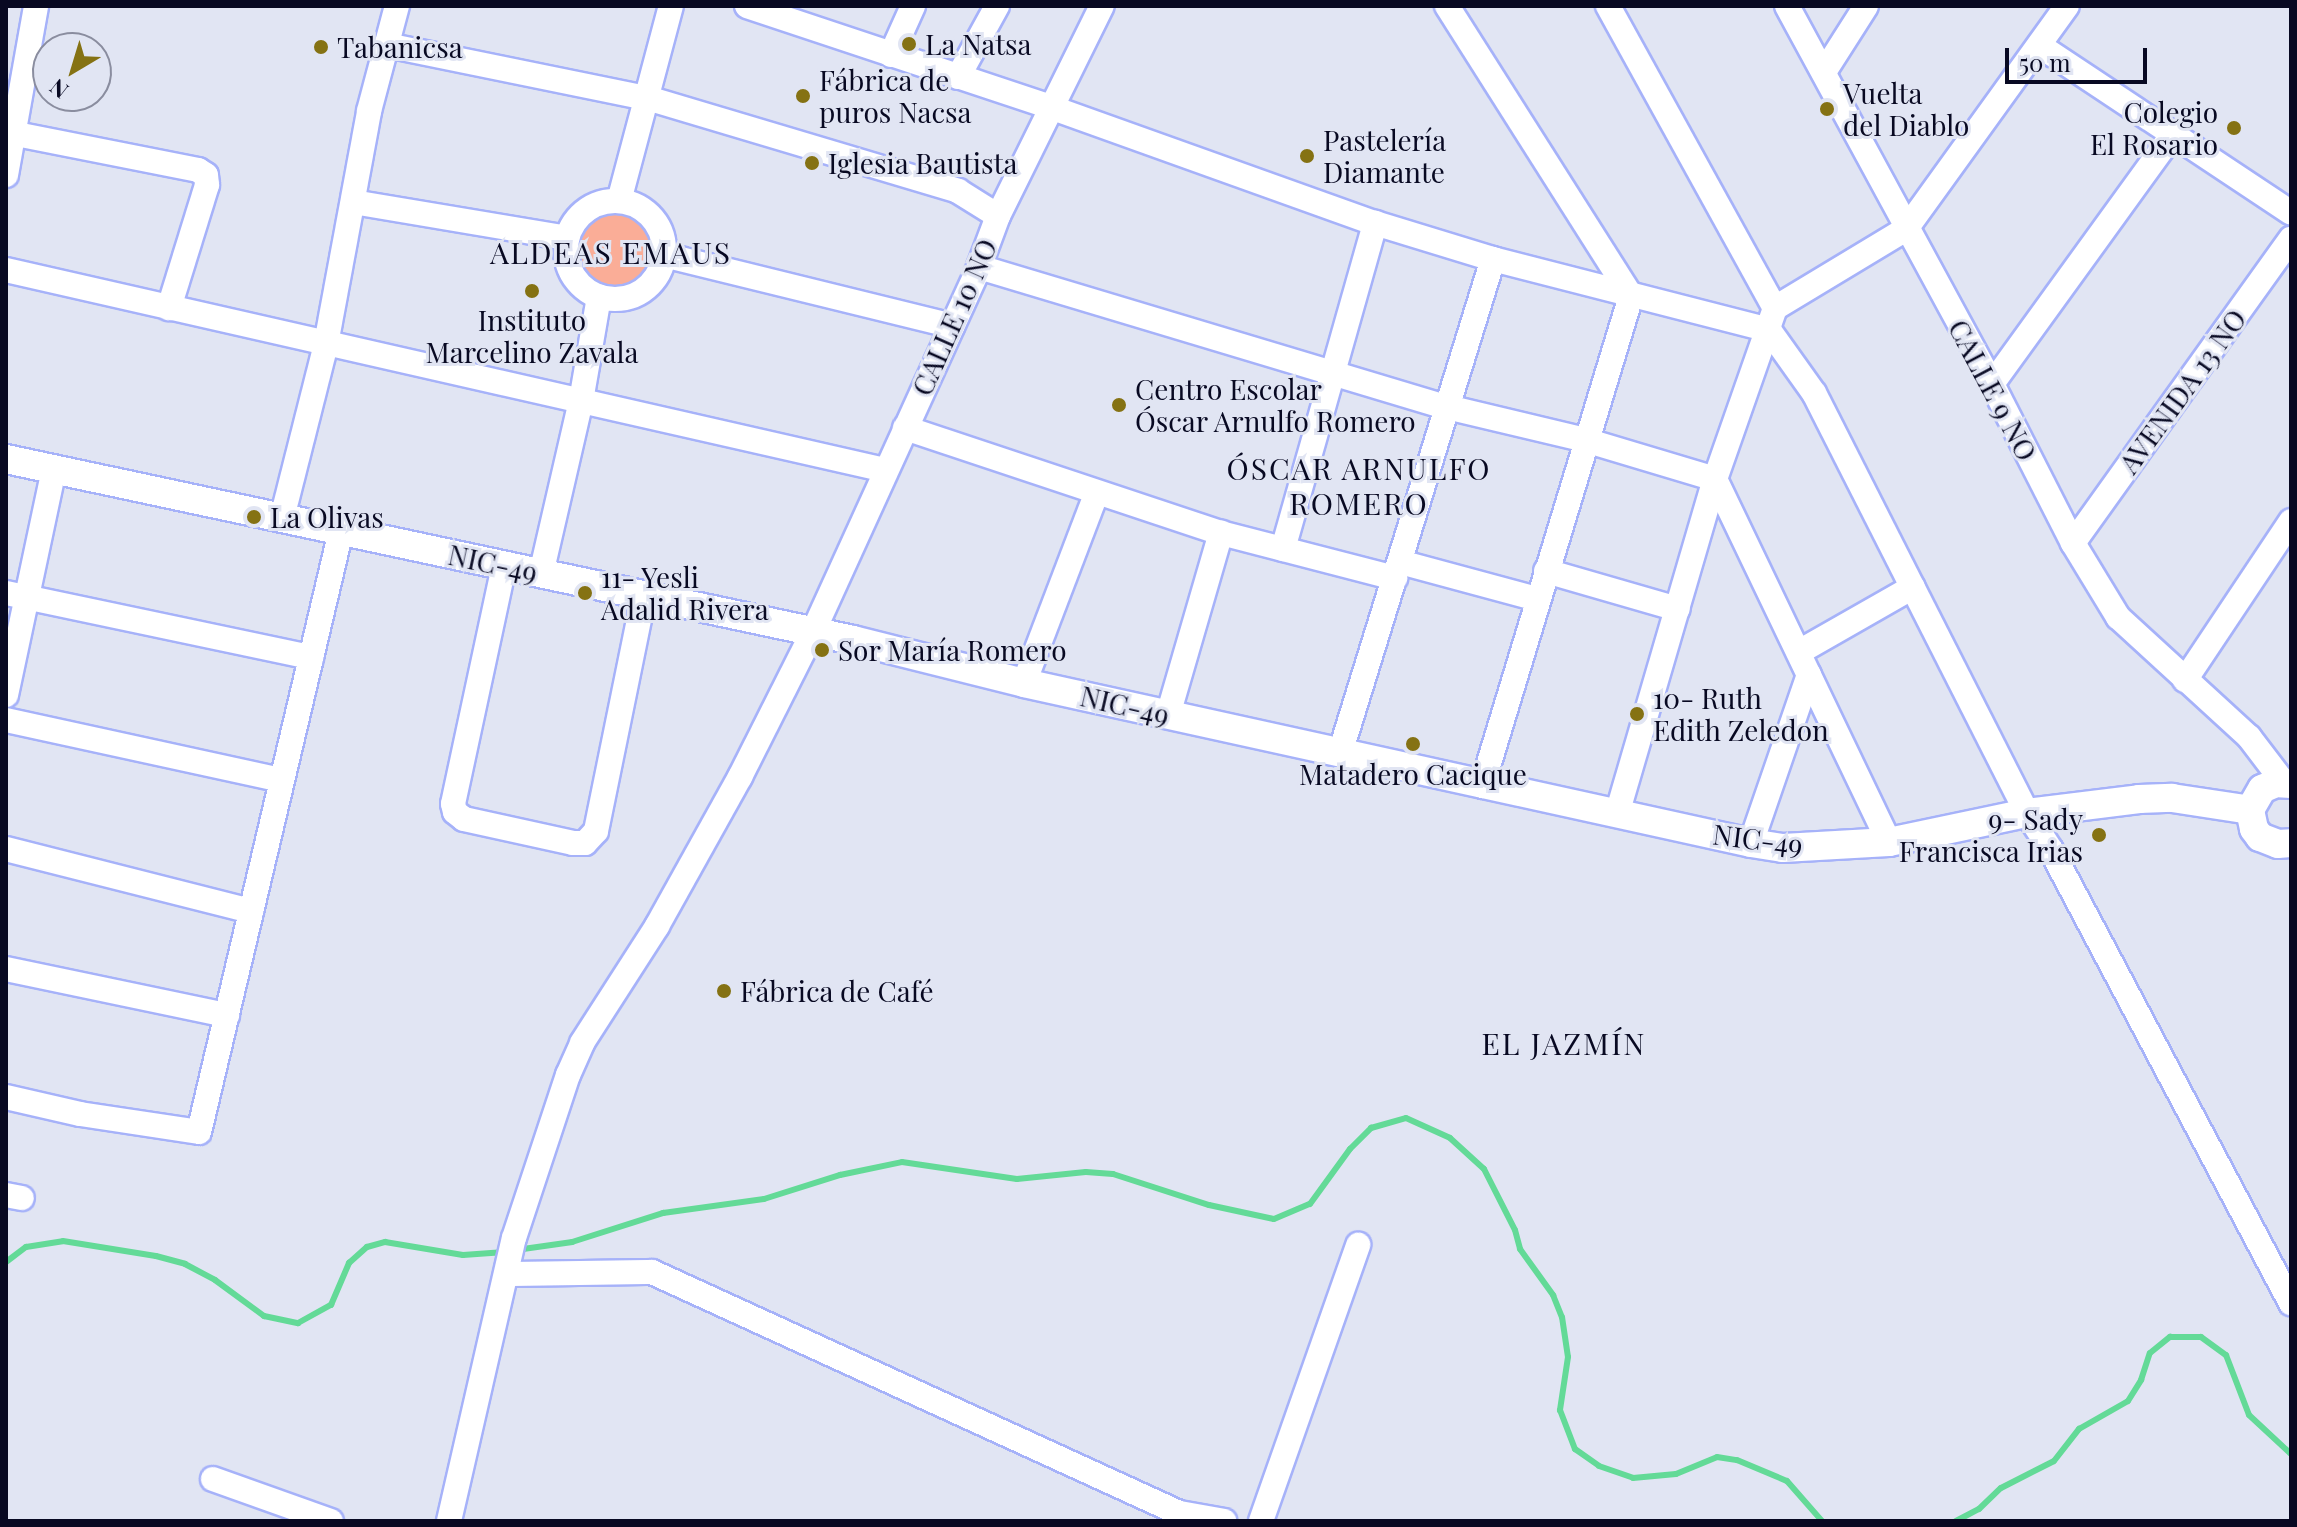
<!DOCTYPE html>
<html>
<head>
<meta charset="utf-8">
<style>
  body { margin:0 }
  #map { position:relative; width:2297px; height:1527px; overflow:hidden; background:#e1e5f3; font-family:"Playfair Display",serif }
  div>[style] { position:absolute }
  .green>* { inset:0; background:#faad97 }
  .round { border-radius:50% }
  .stream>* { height:6px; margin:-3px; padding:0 3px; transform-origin:3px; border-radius:3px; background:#63da97 }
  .roads { filter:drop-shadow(2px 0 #a6b2f9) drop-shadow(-2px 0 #a6b2f9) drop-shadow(0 2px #a6b2f9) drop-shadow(0 -2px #a6b2f9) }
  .minor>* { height:24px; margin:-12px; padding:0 12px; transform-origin:12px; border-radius:12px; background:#fff }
  .minor>.ring { margin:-12px; padding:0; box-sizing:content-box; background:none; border:24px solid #fff; border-radius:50% }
  .tertiary>* { height:28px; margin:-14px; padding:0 14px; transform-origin:14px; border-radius:14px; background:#fff }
  .dots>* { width:22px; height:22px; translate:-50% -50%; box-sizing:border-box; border:4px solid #e1e5f3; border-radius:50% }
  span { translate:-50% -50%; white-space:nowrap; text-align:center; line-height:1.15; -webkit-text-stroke:6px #e1e5f3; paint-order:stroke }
  .poi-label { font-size:28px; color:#080922 }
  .left { translate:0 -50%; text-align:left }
  .right { translate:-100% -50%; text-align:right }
  .street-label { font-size:28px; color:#080922 }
  .neighbourhood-label { font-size:30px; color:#080922; letter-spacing:2px }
  .frame { position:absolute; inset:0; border:8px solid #080922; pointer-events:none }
  .north { position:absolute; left:32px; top:32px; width:80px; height:80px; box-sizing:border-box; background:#e1e5f3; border:2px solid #8a8d9f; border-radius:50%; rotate:218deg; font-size:22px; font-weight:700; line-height:32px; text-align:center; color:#080922 }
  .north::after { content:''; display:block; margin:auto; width:28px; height:36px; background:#857213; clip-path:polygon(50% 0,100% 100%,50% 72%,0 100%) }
  .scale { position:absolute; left:2005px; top:48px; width:142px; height:36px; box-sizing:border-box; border:4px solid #080922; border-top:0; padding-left:10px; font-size:24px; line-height:28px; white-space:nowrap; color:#080922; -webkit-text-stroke:6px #e1e5f3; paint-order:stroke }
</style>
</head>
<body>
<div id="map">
  <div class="green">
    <i class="round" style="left:576px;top:211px;width:78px;height:78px"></i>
  </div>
  <div class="stream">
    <i style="left:516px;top:1250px;width:57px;rotate:-8.1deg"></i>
    <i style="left:572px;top:1242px;width:96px;rotate:-17.7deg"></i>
    <i style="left:663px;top:1213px;width:102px;rotate:-7.9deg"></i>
    <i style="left:764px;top:1199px;width:80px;rotate:-17.5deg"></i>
    <i style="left:840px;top:1175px;width:63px;rotate:-11.8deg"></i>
    <i style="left:902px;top:1162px;width:116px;rotate:8.4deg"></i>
    <i style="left:1017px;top:1179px;width:69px;rotate:-5.8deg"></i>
    <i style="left:1086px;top:1172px;width:27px;rotate:4deg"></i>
    <i style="left:1113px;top:1174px;width:101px;rotate:17.9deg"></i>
    <i style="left:1209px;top:1205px;width:66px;rotate:12.2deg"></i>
    <i style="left:1274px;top:1219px;width:39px;rotate:-23deg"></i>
    <i style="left:1310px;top:1204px;width:68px;rotate:-54deg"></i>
    <i style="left:1350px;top:1149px;width:30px;rotate:-45deg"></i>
    <i style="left:1371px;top:1128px;width:36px;rotate:-16deg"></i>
    <i style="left:1406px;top:1118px;width:48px;rotate:24.4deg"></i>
    <i style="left:1450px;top:1138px;width:46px;rotate:42.4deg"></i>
    <i style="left:1484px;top:1169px;width:68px;rotate:63.1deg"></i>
    <i style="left:1515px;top:1230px;width:20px;rotate:75deg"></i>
    <i style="left:1520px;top:1249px;width:57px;rotate:54.3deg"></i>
    <i style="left:1553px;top:1295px;width:24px;rotate:68deg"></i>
    <i style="left:1562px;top:1317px;width:40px;rotate:81.5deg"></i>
    <i style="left:1568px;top:1357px;width:54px;rotate:98.6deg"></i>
    <i style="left:1560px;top:1410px;width:42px;rotate:69deg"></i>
    <i style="left:1575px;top:1449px;width:29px;rotate:35deg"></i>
    <i style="left:1599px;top:1466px;width:36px;rotate:19deg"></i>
    <i style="left:1633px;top:1478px;width:43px;rotate:-5.3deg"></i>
    <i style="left:1676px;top:1474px;width:44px;rotate:-22.5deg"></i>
    <i style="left:1717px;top:1457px;width:20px;rotate:9deg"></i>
    <i style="left:1737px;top:1460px;width:54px;rotate:22.8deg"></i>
    <i style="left:1787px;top:1481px;width:53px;rotate:48.8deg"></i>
    <i style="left:6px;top:1262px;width:25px;rotate:-37deg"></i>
    <i style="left:26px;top:1247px;width:37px;rotate:-9deg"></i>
    <i style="left:63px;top:1241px;width:94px;rotate:9.2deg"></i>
    <i style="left:156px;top:1256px;width:30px;rotate:15deg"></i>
    <i style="left:185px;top:1264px;width:34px;rotate:28deg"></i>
    <i style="left:215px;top:1280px;width:61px;rotate:36.3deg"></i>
    <i style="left:264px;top:1316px;width:35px;rotate:12deg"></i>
    <i style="left:298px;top:1323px;width:38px;rotate:-29deg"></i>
    <i style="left:331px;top:1305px;width:46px;rotate:-66.8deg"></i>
    <i style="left:349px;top:1263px;width:24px;rotate:-42deg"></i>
    <i style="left:367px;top:1247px;width:19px;rotate:-16deg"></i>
    <i style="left:385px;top:1242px;width:79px;rotate:9.5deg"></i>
    <i style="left:463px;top:1255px;width:42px;rotate:-4.1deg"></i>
    <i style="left:1956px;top:1521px;width:26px;rotate:-28deg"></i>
    <i style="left:1979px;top:1509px;width:30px;rotate:-44deg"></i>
    <i style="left:2001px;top:1488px;width:59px;rotate:-27deg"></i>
    <i style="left:2054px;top:1461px;width:41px;rotate:-52deg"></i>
    <i style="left:2079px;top:1429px;width:56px;rotate:-29.7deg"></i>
    <i style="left:2128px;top:1401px;width:25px;rotate:-58deg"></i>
    <i style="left:2141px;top:1380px;width:28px;rotate:-72deg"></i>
    <i style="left:2150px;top:1353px;width:26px;rotate:-39deg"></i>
    <i style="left:2170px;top:1337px;width:31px"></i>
    <i style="left:2201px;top:1337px;width:31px;rotate:36deg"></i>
    <i style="left:2226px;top:1355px;width:64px;rotate:69deg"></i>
    <i style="left:2249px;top:1415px;width:57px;rotate:42.9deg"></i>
  </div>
  <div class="roads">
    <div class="minor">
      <i style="left:747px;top:6px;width:323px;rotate:18.4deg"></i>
      <i style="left:1053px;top:108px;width:342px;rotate:19.7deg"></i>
      <i style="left:1375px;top:223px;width:123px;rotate:17deg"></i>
      <i style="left:1493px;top:259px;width:285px;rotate:14.4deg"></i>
      <i style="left:1769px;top:330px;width:77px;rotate:54.5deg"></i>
      <i style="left:1814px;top:393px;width:471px;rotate:63.1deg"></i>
      <i style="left:2027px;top:813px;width:44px;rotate:57deg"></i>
      <i style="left:2051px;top:850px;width:513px;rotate:62.09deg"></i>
      <i style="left:1447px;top:6px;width:343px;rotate:57.6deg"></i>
      <i style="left:1631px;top:296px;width:512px;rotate:106.91deg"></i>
      <i style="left:1608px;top:6px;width:345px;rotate:61.1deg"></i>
      <i style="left:1775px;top:308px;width:181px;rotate:109.3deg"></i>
      <i style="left:1715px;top:479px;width:349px;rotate:106.3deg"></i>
      <i style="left:1787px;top:6px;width:430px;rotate:61.5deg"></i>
      <i style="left:1992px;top:384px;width:178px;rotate:63deg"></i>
      <i style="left:2073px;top:543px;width:87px;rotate:58.7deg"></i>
      <i style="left:2118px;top:617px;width:178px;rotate:42.5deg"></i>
      <i style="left:2249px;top:737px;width:58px;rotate:52.7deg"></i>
      <i style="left:386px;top:45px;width:266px;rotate:11.5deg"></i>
      <i style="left:647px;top:98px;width:325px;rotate:16.6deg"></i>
      <i style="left:958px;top:191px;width:47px;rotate:32deg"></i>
      <i style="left:2040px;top:46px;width:301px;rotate:33.6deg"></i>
      <i style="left:891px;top:55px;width:54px;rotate:-65.8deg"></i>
      <i style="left:1824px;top:72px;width:78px;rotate:-57.5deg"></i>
      <i style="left:958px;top:77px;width:81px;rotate:-61.2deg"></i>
      <i style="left:6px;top:132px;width:196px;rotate:11.2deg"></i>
      <i style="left:198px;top:170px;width:9px;rotate:32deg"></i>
      <i style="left:206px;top:175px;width:10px;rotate:84deg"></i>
      <i style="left:207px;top:185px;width:129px;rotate:107.2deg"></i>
      <i style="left:6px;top:175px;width:172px;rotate:-79.9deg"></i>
      <i style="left:619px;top:201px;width:202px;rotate:-75.1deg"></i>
      <i class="ring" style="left:566px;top:201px;width:74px;height:74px"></i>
      <i style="left:353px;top:202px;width:217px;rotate:9.5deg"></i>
      <i style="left:664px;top:255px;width:297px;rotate:13.8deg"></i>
      <i style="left:979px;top:267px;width:488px;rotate:16.7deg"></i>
      <i style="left:1447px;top:407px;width:142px;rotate:13.4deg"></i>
      <i style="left:1585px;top:440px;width:136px;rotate:16.7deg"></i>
      <i style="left:1715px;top:479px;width:403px;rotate:64.4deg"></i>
      <i style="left:6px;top:270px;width:901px;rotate:12.82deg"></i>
      <i style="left:1775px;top:308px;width:153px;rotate:-31.1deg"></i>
      <i style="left:1906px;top:229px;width:275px;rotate:-54.2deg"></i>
      <i style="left:1992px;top:384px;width:309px;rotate:-54.1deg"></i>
      <i style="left:905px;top:428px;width:333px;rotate:18.4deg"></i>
      <i style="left:1221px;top:533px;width:180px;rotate:14.5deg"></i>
      <i style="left:282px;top:518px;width:179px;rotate:-75.8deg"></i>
      <i style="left:326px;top:344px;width:237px;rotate:-79.5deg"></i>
      <i style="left:369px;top:111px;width:109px;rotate:-75.1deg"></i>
      <i style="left:2073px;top:543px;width:374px;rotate:-54.4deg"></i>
      <i style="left:1283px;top:549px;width:339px;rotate:-74.2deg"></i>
      <i style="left:1400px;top:562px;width:142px;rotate:15.1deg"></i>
      <i style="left:504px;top:566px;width:243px;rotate:102.1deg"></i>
      <i style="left:453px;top:804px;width:8px;rotate:76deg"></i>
      <i style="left:455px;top:812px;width:11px;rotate:38deg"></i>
      <i style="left:464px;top:819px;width:112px;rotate:12.4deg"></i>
      <i style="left:573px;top:843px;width:12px"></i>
      <i style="left:585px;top:843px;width:16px;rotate:-47deg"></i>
      <i style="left:596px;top:831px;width:241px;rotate:-78.5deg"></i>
      <i style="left:1546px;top:571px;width:137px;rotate:16.1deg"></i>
      <i style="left:541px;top:574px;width:178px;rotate:-77deg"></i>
      <i style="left:581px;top:401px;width:106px;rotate:-80.2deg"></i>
      <i style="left:6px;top:593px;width:312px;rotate:11.9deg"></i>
      <i style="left:1799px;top:652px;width:131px;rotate:-29.7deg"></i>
      <i style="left:2185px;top:680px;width:191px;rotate:-56.3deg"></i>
      <i style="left:1024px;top:683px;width:204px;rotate:-69.1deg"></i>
      <i style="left:6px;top:695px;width:231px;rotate:-78deg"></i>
      <i style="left:1168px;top:715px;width:190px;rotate:-73.8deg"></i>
      <i style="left:6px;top:720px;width:282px;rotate:12.3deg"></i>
      <i style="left:1341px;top:750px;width:514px;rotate:-72.8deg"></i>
      <i style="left:1751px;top:843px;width:178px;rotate:-71deg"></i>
      <i style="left:6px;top:849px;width:253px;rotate:14.2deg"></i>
      <i style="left:6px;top:969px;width:226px;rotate:11.8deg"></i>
      <i style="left:6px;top:1097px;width:76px;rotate:12.9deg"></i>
      <i style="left:80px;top:1114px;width:120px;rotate:8.6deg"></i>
      <i style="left:199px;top:1132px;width:618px;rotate:-76.71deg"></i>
      <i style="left:6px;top:1195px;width:16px;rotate:11deg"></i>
      <i style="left:507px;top:1274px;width:145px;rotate:-0.8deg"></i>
      <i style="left:652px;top:1272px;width:579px;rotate:24.57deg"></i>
      <i style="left:1179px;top:1513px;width:46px;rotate:10.1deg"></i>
      <i style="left:213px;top:1479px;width:125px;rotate:19.6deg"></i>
      <i style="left:449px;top:1521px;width:290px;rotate:-77.1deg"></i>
      <i style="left:514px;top:1238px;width:172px;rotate:-71.7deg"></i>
      <i style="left:568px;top:1075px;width:35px;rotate:-66deg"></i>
      <i style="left:582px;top:1043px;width:139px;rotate:-57.3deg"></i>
      <i style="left:657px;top:926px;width:171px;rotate:-60.9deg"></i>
      <i style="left:740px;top:777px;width:162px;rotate:-63.3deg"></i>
      <i style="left:813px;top:632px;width:401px;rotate:-65.5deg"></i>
      <i style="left:979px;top:267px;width:54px;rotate:-69.6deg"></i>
      <i style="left:998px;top:216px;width:234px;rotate:-63.7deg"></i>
      <i style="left:1261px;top:1521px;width:293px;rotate:-70.6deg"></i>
    </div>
    <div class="tertiary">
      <i style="left:6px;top:459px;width:866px;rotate:12.06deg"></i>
      <i style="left:853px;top:640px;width:176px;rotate:14.1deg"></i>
      <i style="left:1024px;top:683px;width:744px;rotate:12.41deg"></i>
      <i style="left:1751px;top:843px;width:32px;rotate:9deg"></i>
      <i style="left:1783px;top:848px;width:106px;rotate:-3.2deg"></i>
      <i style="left:1889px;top:842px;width:141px;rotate:-11.9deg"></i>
      <i style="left:2027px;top:813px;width:113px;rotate:-7.1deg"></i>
      <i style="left:2139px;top:799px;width:33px;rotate:-2deg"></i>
      <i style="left:2172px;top:798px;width:79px;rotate:8.7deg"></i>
      <i style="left:2291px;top:784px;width:15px;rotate:-176deg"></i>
      <i style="left:2276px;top:783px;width:15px;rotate:157deg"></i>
      <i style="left:2262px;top:789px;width:24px;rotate:120deg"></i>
      <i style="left:2250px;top:810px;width:19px;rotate:78deg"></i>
      <i style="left:2254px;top:829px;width:10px;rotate:53deg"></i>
      <i style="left:2260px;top:837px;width:19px;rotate:21deg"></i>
      <i style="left:2278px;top:844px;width:13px;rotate:-4deg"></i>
    </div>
  </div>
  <div class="dots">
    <i style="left:909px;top:44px;background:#857213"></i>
    <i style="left:321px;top:47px;background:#857213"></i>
    <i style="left:803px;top:96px;background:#857213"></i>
    <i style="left:1827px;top:109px;background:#857213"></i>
    <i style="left:2234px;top:128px;background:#857213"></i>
    <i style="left:1307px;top:156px;background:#857213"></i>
    <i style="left:812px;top:163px;background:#857213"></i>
    <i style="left:532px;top:291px;background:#857213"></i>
    <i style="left:1119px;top:405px;background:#857213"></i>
    <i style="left:254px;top:517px;background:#857213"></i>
    <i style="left:585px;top:593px;background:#857213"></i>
    <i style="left:822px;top:650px;background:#857213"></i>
    <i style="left:1637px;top:714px;background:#857213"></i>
    <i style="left:1413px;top:744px;background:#857213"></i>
    <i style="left:2099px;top:835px;background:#857213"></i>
    <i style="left:724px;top:991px;background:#857213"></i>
  </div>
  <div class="poi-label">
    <span class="left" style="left:925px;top:44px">La Natsa</span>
    <span class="left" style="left:337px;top:47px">Tabanicsa</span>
    <span class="left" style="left:819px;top:96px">Fábrica de<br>puros Nacsa</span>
    <span class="left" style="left:1843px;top:109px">Vuelta<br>del Diablo</span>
    <span class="right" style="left:2218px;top:128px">Colegio<br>El Rosario</span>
    <span class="left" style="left:1323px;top:156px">Pastelería<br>Diamante</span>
    <span class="left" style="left:828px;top:163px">Iglesia Bautista</span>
    <span style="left:532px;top:336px">Instituto<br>Marcelino Zavala</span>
    <span class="left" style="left:1135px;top:405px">Centro Escolar<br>Óscar Arnulfo Romero</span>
    <span class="left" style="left:270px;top:517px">La Olivas</span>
    <span class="left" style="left:601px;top:593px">11- Yesli<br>Adalid Rivera</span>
    <span class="left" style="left:838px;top:650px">Sor María Romero</span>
    <span class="left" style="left:1653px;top:714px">10- Ruth<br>Edith Zeledon</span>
    <span style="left:1413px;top:774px">Matadero Cacique</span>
    <span class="right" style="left:2083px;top:835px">9- Sady<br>Francisca Irias</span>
    <span class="left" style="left:740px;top:991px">Fábrica de Café</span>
  </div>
  <div class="street-label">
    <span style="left:954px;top:317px;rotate:-66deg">CALLE 10 NO</span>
    <span style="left:1993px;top:390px;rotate:62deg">CALLE 9 NO</span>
    <span style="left:2182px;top:391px;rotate:-54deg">AVENIDA 13 NO</span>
    <span style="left:493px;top:563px;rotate:12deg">NIC-49</span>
    <span style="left:1125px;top:705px;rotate:13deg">NIC-49</span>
    <span style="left:1758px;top:839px;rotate:7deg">NIC-49</span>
  </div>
  <div class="neighbourhood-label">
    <span style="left:611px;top:252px">ALDEAS EMAUS</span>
    <span style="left:1359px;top:485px">ÓSCAR ARNULFO<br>ROMERO</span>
    <span style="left:1564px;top:1043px">EL JAZMÍN</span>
  </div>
  <div class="frame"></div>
  <div class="north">N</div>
  <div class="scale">50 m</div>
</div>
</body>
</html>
